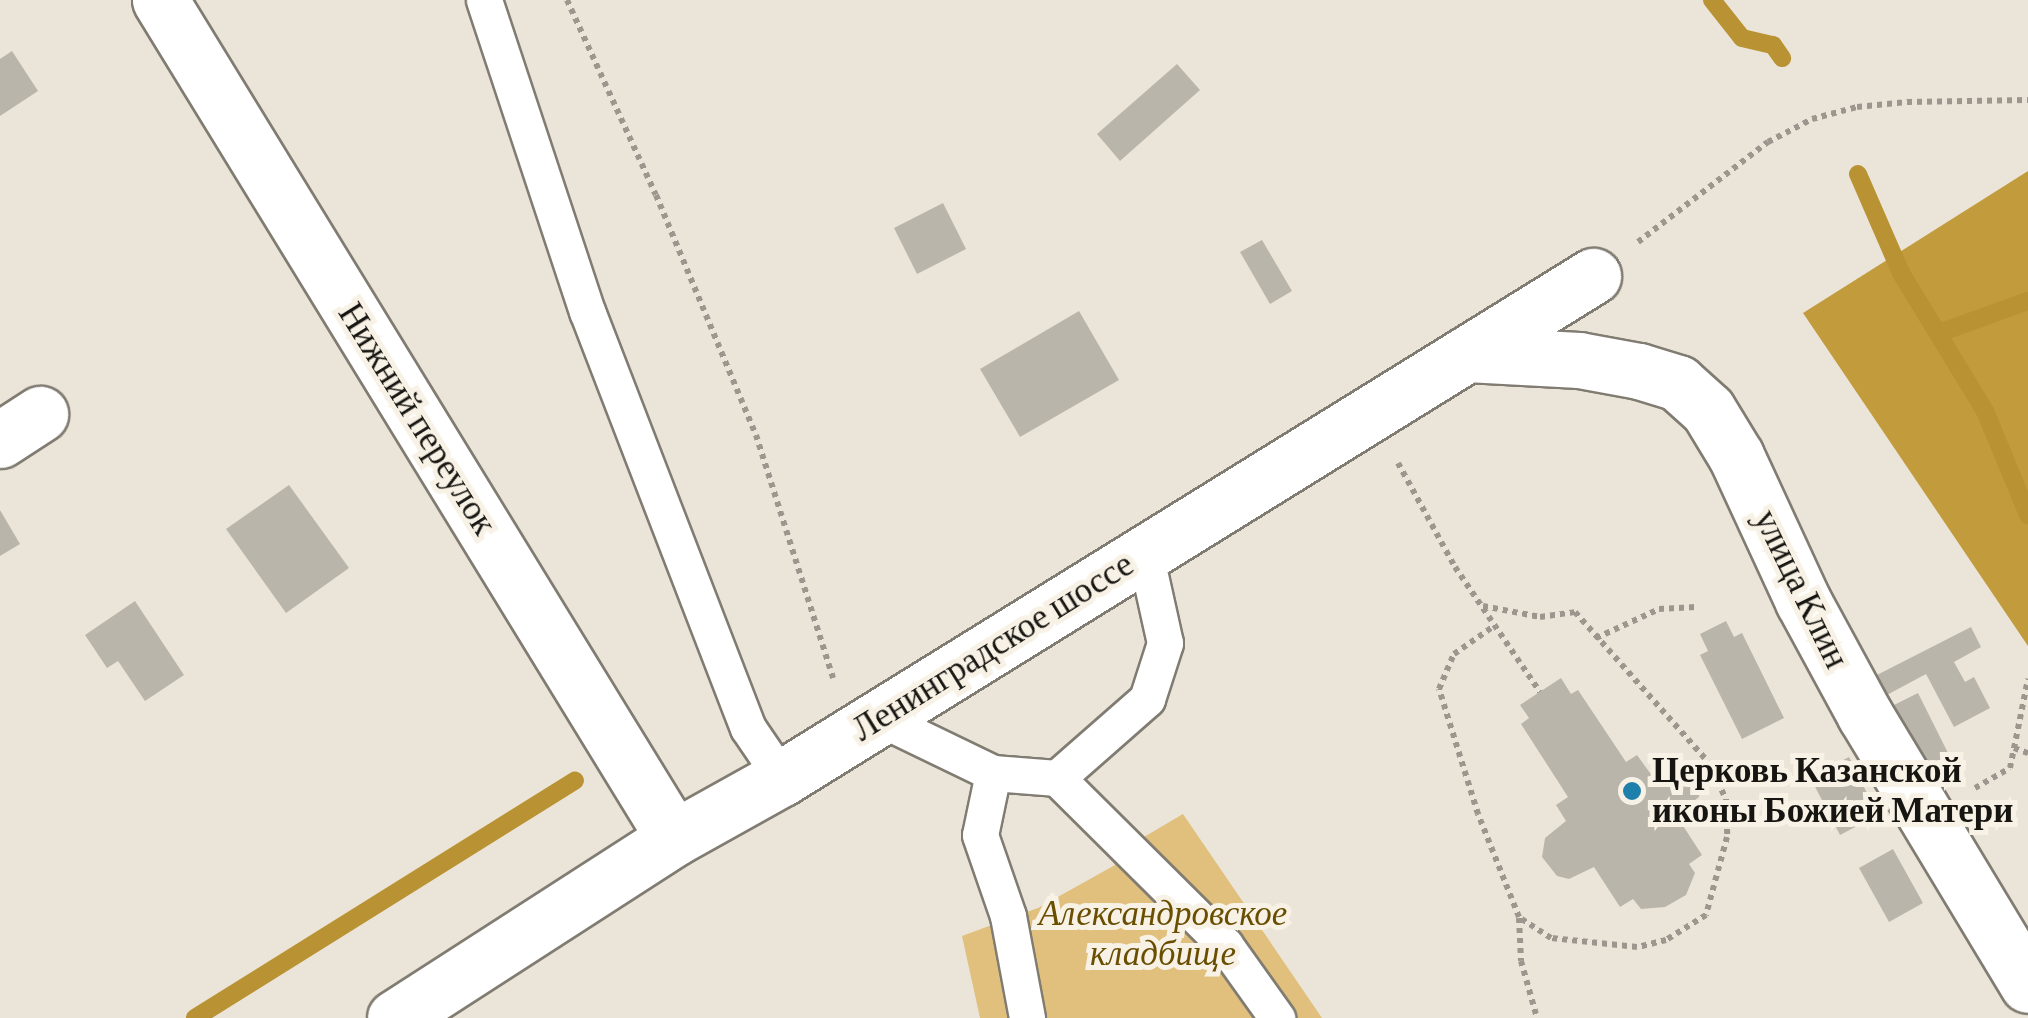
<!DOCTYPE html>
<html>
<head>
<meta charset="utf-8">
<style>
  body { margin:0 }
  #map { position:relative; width:2028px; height:1018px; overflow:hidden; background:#ebe5d9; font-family:"Crimson Pro",serif }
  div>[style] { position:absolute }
  .green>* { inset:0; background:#e0c07c }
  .forest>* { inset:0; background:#c29b3d }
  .stream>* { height:18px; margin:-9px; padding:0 9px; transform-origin:9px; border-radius:9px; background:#b99233 }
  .building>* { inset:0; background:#bab5aa }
  .path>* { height:6px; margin-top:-3px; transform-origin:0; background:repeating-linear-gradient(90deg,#9c978e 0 5px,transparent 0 10px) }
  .roads { filter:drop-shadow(2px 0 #817c72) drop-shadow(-2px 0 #817c72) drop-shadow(0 2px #817c72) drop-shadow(0 -2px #817c72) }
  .lane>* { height:35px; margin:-17.5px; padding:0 17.5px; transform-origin:17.5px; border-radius:17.5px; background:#fff }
  .street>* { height:55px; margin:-27.5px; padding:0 27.5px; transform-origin:27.5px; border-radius:27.5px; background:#fff }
  .dots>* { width:28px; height:28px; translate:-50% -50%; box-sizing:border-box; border:5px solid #f8f2e6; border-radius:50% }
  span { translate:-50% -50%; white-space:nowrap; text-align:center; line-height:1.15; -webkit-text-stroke:10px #f8f2e6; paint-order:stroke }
  .street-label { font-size:35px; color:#171511 }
  .poi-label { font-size:35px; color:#171511; font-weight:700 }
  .left { translate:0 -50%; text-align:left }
  .park-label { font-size:35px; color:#694e01; font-style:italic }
</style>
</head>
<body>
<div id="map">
  <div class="green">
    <i style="clip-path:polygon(1183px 814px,1322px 1018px,980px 1018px,962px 936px,1038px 908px,1115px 865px,1110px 857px)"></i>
  </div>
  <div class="forest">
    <i style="clip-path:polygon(2028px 171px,2028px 646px,1803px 313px)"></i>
  </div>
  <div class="stream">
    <i style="left:1712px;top:0;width:48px;rotate:51.7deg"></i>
    <i style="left:1742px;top:38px;width:32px;rotate:13deg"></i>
    <i style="left:1773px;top:45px;width:16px;rotate:55deg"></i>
    <i style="left:1858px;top:174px;width:108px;rotate:66.5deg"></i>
    <i style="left:1901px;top:273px;width:162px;rotate:58.7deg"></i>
    <i style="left:1985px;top:411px;width:113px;rotate:67.5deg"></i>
    <i style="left:1939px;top:333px;width:95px;rotate:-19.8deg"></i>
    <i style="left:195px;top:1018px;width:448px;rotate:-32deg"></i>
  </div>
  <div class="building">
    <i style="clip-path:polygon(12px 51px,38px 91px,0 116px,0 59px)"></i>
    <i style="clip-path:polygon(1177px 64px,1200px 90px,1120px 161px,1097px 134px)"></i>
    <i style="clip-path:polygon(943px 203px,966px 249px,917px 274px,894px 228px)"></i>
    <i style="clip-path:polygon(1262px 240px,1292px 291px,1270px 304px,1240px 252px)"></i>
    <i style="clip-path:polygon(1079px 311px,1119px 380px,1020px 437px,980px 369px)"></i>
    <i style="clip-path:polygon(289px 485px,349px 568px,286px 613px,226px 529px)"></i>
    <i style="clip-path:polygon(0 510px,20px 544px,0 556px)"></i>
    <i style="clip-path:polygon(135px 601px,184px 675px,145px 701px,118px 661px,107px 668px,85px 635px)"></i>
    <i style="clip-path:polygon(1726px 621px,1734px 637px,1742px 633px,1784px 718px,1742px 739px,1700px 655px,1708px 651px,1700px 634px)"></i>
    <i style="clip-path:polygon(1971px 627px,1981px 647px,1954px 662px,1965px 682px,1974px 677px,1990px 708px,1954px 727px,1926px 674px,1885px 696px,1875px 676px)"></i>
    <i style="clip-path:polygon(1561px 678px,1571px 694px,1578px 690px,1626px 762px,1637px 755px,1650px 773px,1674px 760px,1687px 763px,1700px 786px,1699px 797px,1676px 815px,1702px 855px,1689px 864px,1695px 873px,1686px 895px,1665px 907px,1641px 909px,1633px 899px,1620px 907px,1594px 867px,1569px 879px,1557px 876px,1542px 857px,1545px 838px,1566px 821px,1556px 805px,1568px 797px,1521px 724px,1529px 718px,1520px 705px)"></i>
    <i style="clip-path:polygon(1918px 693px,1954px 765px,1930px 777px,1894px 705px)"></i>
    <i style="clip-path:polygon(1849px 757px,1878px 815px,1840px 835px,1810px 777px)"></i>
    <i style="clip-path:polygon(1893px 849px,1923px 903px,1889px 922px,1859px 868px)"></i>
  </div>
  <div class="path">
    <i style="left:567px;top:0;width:214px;rotate:65.5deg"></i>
    <i style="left:656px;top:195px;width:260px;rotate:67.4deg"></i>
    <i style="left:756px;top:435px;width:255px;rotate:72.4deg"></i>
    <i style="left:1638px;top:242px;width:164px;rotate:-37.6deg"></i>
    <i style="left:1768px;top:142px;width:50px;rotate:-27.6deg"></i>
    <i style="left:1812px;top:119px;width:47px;rotate:-14.9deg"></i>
    <i style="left:1857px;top:107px;width:50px;rotate:-5.7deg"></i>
    <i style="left:1907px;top:102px;width:121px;rotate:-0.9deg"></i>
    <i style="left:1398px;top:463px;width:119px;rotate:61.3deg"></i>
    <i style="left:1455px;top:567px;width:151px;rotate:55.8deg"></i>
    <i style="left:1483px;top:606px;width:58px;rotate:10.9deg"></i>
    <i style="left:1540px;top:617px;width:35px;rotate:-8deg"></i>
    <i style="left:1575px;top:612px;width:202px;rotate:48.4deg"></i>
    <i style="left:1709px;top:763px;width:40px;rotate:65deg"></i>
    <i style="left:1726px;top:799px;width:38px;rotate:88deg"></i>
    <i style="left:1727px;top:837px;width:81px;rotate:105.1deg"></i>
    <i style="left:1706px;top:915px;width:47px;rotate:148deg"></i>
    <i style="left:1666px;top:940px;width:30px;rotate:166deg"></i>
    <i style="left:1637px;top:947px;width:86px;rotate:-174deg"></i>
    <i style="left:1551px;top:938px;width:38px;rotate:-147deg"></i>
    <i style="left:1519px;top:917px;width:111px;rotate:-111.7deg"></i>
    <i style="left:1478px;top:814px;width:131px;rotate:-107.3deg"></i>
    <i style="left:1439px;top:689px;width:38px;rotate:-67deg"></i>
    <i style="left:1454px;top:654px;width:49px;rotate:-35deg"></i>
    <i style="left:1596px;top:638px;width:69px;rotate:-24.7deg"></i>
    <i style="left:1659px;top:609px;width:37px;rotate:-3deg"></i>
    <i style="left:2014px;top:748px;width:15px;rotate:20deg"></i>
    <i style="left:1975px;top:788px;width:40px;rotate:-29.7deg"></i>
    <i style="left:2010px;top:768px;width:91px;rotate:-78.6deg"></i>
    <i style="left:1519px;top:918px;width:43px;rotate:87.3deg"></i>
    <i style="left:1521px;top:961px;width:59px;rotate:74.3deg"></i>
  </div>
  <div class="roads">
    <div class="lane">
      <i style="left:484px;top:0;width:328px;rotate:71.7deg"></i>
      <i style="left:587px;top:311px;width:447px;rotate:68.9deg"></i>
      <i style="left:748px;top:728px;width:60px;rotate:55.8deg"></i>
      <i style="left:879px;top:718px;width:127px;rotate:25.8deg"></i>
      <i style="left:993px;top:773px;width:64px;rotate:4.5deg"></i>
      <i style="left:1057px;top:778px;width:237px;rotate:44.8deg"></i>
      <i style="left:1225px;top:945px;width:90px;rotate:54.5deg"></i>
      <i style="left:993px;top:773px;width:63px;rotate:101.8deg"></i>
      <i style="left:980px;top:835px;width:86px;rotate:70.9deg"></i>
      <i style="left:1008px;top:916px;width:104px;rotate:79.4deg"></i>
      <i style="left:1057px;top:778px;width:120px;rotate:-41.3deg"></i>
      <i style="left:1147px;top:699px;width:59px;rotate:-72.2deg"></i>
      <i style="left:1165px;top:643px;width:92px;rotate:-102.5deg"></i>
    </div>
    <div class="street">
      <i style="left:160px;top:0;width:983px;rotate:58.48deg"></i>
      <i style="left:1467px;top:354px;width:112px;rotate:3.1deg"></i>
      <i style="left:1579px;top:360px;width:61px;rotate:10.4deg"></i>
      <i style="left:1639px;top:371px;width:41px;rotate:17.1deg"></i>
      <i style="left:1678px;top:383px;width:40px;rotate:42deg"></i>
      <i style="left:1708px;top:410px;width:54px;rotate:58.7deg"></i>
      <i style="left:1736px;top:456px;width:160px;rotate:65.2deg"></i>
      <i style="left:1803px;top:601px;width:130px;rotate:61.5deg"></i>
      <i style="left:1865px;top:715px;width:315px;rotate:58.9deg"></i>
      <i style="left:0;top:440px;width:48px;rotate:-33deg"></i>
      <i style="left:395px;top:1018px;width:332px;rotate:-32.8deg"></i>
      <i style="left:674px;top:838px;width:124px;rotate:-29.1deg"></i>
      <i style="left:782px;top:778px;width:954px;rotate:-31.76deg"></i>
    </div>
  </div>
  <div class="dots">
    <i style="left:1632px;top:791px;background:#1e80ab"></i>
  </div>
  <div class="street-label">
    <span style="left:417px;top:419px;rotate:58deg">Нижний переулок</span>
    <span style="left:1801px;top:589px;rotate:64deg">улица Клин</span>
    <span style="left:993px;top:647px;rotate:-32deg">Ленинградское шоссе</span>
  </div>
  <div class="poi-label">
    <span class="left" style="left:1652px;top:791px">Церковь Казанской<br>иконы Божией Матери</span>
  </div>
  <div class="park-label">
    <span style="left:1163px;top:934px">Александровское<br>кладбище</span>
  </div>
</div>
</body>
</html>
